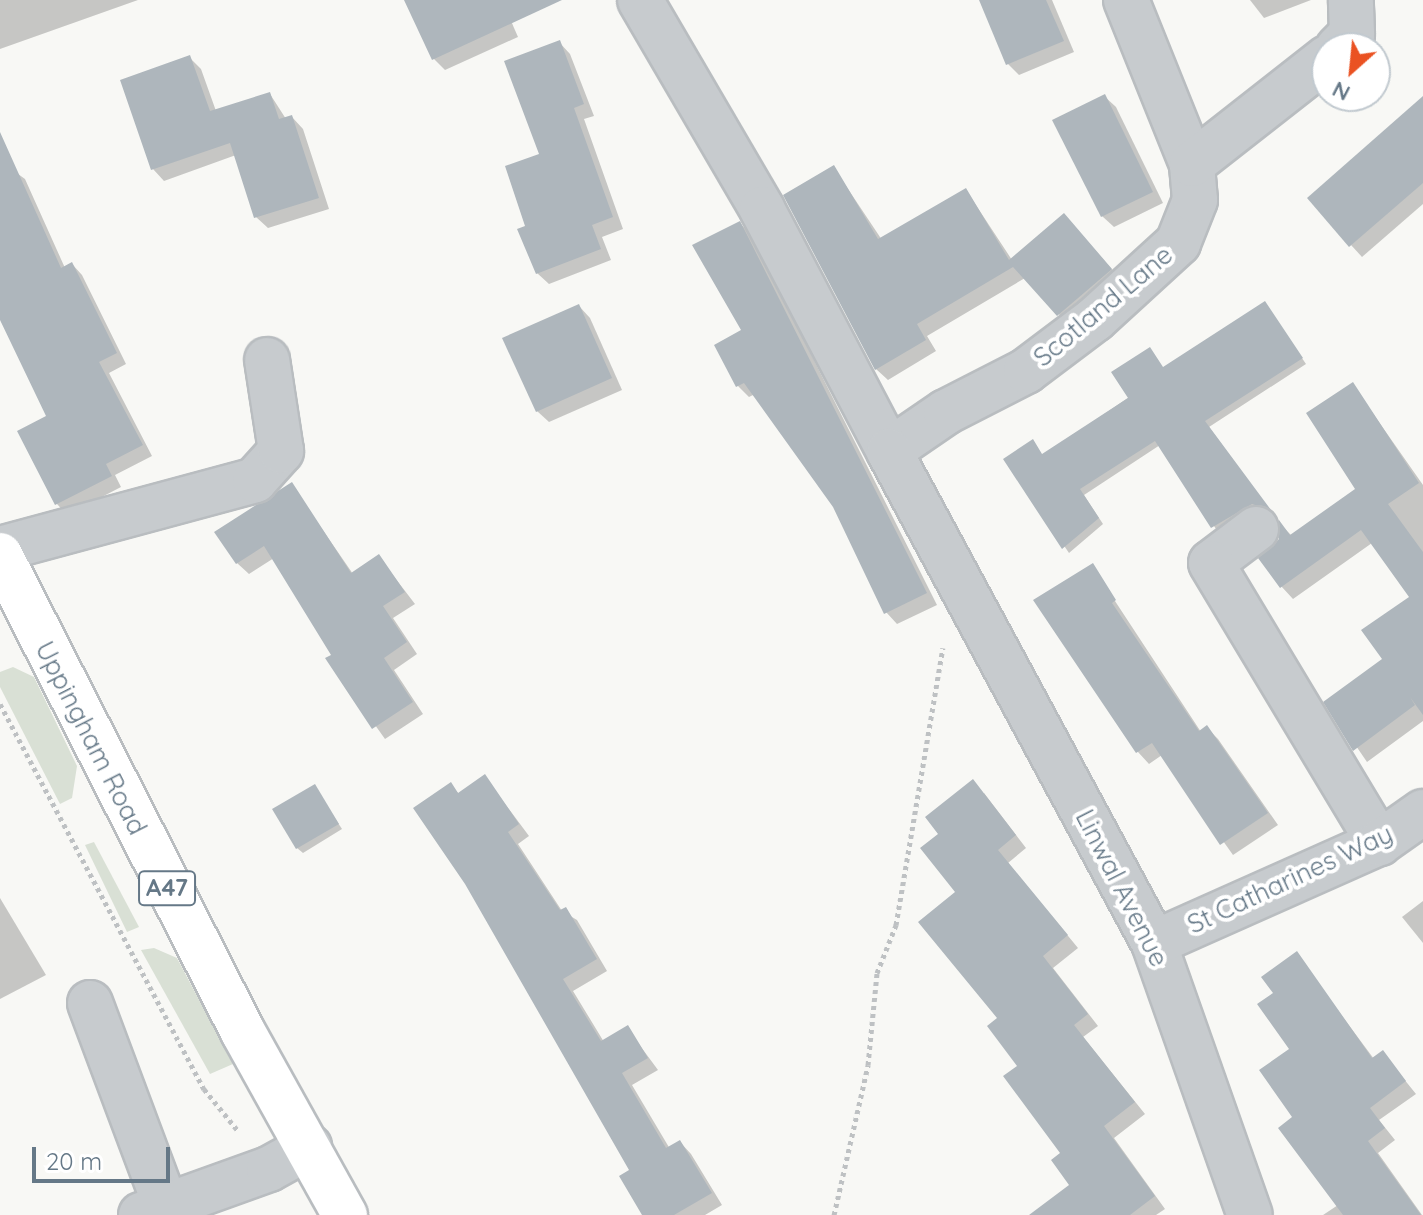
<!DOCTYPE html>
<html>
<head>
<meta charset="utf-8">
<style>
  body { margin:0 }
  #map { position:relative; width:1423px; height:1215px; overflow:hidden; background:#f8f8f5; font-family:Quicksand,sans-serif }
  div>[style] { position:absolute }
  .green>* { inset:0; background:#d9e0d5 }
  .shadow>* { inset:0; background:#0003 }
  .building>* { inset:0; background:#aeb6bc }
  .path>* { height:5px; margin-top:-2.5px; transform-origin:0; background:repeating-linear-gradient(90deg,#bec1c3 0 4px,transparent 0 8px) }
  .roads { filter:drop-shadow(2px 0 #b9bdc0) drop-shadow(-2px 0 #b9bdc0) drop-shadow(0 2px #b9bdc0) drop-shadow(0 -2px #b9bdc0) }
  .minor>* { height:44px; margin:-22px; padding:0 22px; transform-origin:22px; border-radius:22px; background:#c7cbce }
  .highway>* { height:44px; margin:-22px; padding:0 22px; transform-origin:22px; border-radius:22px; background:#fff }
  span { translate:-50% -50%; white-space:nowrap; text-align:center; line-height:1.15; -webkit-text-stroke:8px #fff; paint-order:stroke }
  .shield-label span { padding:2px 6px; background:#fff; border:2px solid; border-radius:6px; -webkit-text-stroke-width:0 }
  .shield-label { font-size:24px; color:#657887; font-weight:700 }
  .street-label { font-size:26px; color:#657887 }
  .north { position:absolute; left:1311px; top:32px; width:80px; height:80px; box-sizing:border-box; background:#fff; border:2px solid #c1c9cf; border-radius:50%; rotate:207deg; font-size:22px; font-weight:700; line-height:32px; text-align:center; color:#657887 }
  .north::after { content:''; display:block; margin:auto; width:28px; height:36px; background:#ea5222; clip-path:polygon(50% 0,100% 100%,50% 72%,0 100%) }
  .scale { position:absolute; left:32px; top:1147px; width:138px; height:36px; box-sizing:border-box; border:4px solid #657887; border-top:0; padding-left:10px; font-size:24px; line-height:28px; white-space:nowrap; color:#657887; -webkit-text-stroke:6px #fff; paint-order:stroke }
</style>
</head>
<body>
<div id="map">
  <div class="green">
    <i style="clip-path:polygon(13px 667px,34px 677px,77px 766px,72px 798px,60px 804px,0 687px,0 672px)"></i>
    <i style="clip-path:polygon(94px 842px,139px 927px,127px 932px,85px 845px)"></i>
    <i style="clip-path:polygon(154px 948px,177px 958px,233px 1064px,210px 1074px,141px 950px)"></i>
  </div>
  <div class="shadow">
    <i style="clip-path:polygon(0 0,138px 0,0 49px)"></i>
    <i style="clip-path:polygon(407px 0,502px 0,518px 37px,445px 70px,434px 59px)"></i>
    <i style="clip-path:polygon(994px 0,1052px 0,1074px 52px,1019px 75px,1008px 64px)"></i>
    <i style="clip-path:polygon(1250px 0,1311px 0,1264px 18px)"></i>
    <i style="clip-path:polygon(559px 42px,570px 54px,594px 116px,584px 119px,623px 229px,602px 237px,611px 260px,549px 284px,537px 273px,528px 227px)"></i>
    <i style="clip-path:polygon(190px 58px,201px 69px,216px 111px,270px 94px,286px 119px,292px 117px,303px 129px,329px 209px,268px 228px,256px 217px,236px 155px,164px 181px,153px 169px,122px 81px)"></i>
    <i style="clip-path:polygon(1104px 96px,1116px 107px,1163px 203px,1114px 227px,1102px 216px)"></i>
    <i style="clip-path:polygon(1423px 99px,1423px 204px,1362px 257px,1351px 245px)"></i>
    <i style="clip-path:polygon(0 161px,25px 179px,65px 268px,72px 264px,82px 275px,126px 364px,109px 373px,152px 456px,115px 475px,121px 487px,67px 515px,57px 504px,49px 417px,0 316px)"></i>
    <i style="clip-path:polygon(834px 168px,882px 240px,966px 190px,1012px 260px,1075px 227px,1122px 281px,1070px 326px,1025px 278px,927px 336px,936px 351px,888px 380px,876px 369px)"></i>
    <i style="clip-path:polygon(740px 223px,751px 235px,937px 605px,897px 624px,886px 612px,835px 506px,755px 394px,749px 397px,738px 386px,744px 331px)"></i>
    <i style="clip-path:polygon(1265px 304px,1306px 364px,1209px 427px,1272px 513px,1258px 509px,1218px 532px,1160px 445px,1084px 495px,1103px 524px,1069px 553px,1006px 460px,1043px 456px)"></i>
    <i style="clip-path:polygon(579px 306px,590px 318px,622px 390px,549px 422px,537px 411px)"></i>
    <i style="clip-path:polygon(1353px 385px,1423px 485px,1423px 721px,1367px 762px,1326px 702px,1385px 659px,1411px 597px,1372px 543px,1293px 599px,1281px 586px,1281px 525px,1292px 536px,1358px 489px)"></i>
    <i style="clip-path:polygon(291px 484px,353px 574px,379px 557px,415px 604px,393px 618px,417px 654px,394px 670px,423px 714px,385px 739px,328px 659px,334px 655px,274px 558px,249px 574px,237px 563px)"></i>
    <i style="clip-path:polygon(1092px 566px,1201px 732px,1207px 728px,1218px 739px,1278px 825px,1233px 855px,1162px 755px,1149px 764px,1138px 752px,1036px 601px)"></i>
    <i style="clip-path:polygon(485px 777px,529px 836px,518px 844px,562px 911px,577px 920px,607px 971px,573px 991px,604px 1042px,627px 1028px,658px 1070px,632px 1085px,670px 1149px,680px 1142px,691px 1154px,722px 1205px,705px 1215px,644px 1215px,631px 1171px,451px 785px,459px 794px)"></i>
    <i style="clip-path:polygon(314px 786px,342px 829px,303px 853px,297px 848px)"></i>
    <i style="clip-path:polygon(984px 793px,1026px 848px,1008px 863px,1078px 948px,1053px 968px,1098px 1026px,1083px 1037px,1145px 1114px,1114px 1138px,1165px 1209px,1156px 1215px,1057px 1215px,1072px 1185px,1063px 1154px,1000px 1019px,958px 893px)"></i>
    <i style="clip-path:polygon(0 898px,46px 975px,0 999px)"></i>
    <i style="clip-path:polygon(1423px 901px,1423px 943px,1402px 917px)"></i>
    <i style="clip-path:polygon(1296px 954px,1374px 1059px,1383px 1053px,1416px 1094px,1379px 1120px,1395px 1140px,1378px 1153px,1422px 1215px,1323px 1215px,1338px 1205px,1295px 1118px,1292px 1050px,1276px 993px)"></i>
  </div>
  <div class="building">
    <i style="clip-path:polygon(404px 0,562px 0,432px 60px)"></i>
    <i style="clip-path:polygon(979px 0,1046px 0,1064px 41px,1006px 65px)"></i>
    <i style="clip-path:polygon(560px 40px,584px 104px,574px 108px,613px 217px,592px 225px,601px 249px,536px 274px,517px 229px,525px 226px,505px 166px,539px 154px,504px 61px)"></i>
    <i style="clip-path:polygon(190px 55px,210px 111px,270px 92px,279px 119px,292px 115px,319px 198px,254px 218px,230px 143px,151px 170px,120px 80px)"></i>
    <i style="clip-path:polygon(1105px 94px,1153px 192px,1101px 217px,1052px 120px)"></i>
    <i style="clip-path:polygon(1423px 96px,1423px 183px,1349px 247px,1307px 198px)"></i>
    <i style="clip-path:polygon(0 132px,61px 268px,72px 262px,117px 353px,99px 362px,143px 445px,106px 464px,112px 476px,55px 505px,17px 431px,46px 416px,0 320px)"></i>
    <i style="clip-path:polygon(834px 165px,878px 239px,966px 188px,1009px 260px,1064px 213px,1112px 269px,1057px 316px,1013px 267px,917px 324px,926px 340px,875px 370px,783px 195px)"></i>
    <i style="clip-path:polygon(740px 221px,927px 593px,884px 614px,833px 507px,744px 383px,736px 387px,714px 345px,741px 330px,692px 245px)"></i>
    <i style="clip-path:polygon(1265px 301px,1303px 358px,1205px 421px,1271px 510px,1252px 504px,1211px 528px,1155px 441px,1080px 489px,1099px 518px,1062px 549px,1003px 459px,1033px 439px,1042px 454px,1128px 398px,1111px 372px,1150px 347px,1163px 367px)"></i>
    <i style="clip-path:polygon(579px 304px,612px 378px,536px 412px,502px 338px)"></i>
    <i style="clip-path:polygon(1353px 382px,1419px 483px,1388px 504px,1423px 552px,1423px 715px,1410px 697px,1415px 705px,1353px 751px,1323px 702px,1382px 659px,1361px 630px,1409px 597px,1361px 530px,1280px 588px,1258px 558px,1279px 539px,1279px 520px,1290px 535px,1355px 489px,1306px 413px)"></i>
    <i style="clip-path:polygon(292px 482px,351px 573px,379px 554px,405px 592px,383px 606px,407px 642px,384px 658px,413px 702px,372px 729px,325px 658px,331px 655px,264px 546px,236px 564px,214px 532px)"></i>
    <i style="clip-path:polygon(1093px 563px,1116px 600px,1112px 603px,1199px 731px,1207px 725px,1268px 813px,1220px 845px,1152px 743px,1136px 753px,1033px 600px)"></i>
    <i style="clip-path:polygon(485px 774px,519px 824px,508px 832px,560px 910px,566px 907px,597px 959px,563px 979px,601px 1041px,628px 1025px,648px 1058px,622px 1073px,666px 1148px,680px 1140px,712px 1193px,674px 1215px,642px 1215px,619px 1176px,629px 1170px,465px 884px,413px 808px,451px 782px,458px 793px)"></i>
    <i style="clip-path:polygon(973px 779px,1016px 835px,998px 850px,1068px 935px,1043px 956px,1088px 1014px,1074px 1025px,1135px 1102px,1104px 1126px,1155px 1196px,1130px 1215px,1029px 1215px,1069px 1185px,1051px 1160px,1060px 1153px,1003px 1076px,1017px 1066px,987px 1026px,997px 1018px,918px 922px,955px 892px,920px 848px,938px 834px,925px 817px)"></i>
    <i style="clip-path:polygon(315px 784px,339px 824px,296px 849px,272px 809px)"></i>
    <i style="clip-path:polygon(1297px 951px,1372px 1058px,1383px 1050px,1406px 1081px,1370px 1108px,1385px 1128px,1368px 1141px,1421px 1215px,1343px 1215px,1278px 1128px,1292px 1117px,1259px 1070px,1289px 1049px,1257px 1004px,1273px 993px,1261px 977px)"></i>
  </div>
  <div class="path">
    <i style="left:0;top:704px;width:436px;rotate:62.1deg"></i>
    <i style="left:204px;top:1089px;width:55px;rotate:50.9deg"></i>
    <i style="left:834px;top:1215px;width:154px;rotate:-77.2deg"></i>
    <i style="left:868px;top:1065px;width:92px;rotate:-84.4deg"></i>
    <i style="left:877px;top:973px;width:52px;rotate:-68.4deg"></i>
    <i style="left:896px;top:925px;width:281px;rotate:-80.4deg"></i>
  </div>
  <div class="roads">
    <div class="minor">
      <i style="left:640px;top:0;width:242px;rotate:59.7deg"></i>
      <i style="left:762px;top:209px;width:273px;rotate:62.3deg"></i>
      <i style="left:889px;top:451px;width:69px;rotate:-34.4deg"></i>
      <i style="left:946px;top:412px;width:90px;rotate:-27.1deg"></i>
      <i style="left:1026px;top:371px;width:86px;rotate:-37deg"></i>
      <i style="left:1095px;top:319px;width:113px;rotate:-42.5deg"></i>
      <i style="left:1178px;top:243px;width:46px;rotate:-68.4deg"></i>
      <i style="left:1195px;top:200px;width:36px;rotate:-95deg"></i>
      <i style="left:1192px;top:164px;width:177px;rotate:-111.9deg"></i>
      <i style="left:1338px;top:48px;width:20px;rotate:-45deg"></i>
      <i style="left:1352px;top:34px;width:34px;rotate:-92deg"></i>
      <i style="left:1192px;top:164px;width:172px;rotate:-38.1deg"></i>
      <i style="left:889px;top:451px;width:559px;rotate:61.69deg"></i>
      <i style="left:1154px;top:943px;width:288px;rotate:70.6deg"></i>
      <i style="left:1256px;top:529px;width:56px;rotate:142.9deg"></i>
      <i style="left:1211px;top:563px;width:327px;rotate:59deg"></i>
      <i style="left:0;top:549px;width:264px;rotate:-15.1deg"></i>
      <i style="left:255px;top:480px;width:39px;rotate:-48deg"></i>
      <i style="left:281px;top:451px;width:92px;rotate:-98.7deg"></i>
      <i style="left:1154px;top:943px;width:246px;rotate:-24deg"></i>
      <i style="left:1379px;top:843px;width:54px;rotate:-35.2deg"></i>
      <i style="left:90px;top:1003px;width:217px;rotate:69.5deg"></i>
      <i style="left:141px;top:1215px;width:136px;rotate:-19.8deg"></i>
      <i style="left:269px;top:1169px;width:46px;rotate:-28.8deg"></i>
    </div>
    <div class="highway">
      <i style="left:0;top:555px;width:535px;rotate:63deg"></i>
      <i style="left:243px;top:1032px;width:210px;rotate:60.9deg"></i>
    </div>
  </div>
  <div class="shield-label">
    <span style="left:167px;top:888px">A47</span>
  </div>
  <div class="street-label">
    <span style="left:1103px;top:306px;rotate:-40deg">Scotland Lane</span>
    <span style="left:91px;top:738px;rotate:63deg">Uppingham Road</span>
    <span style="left:1290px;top:879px;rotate:-25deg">St Catharines Way</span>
    <span style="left:1122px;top:888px;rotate:63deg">Linwal Avenue</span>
  </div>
  <div class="north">N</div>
  <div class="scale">20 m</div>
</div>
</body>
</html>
